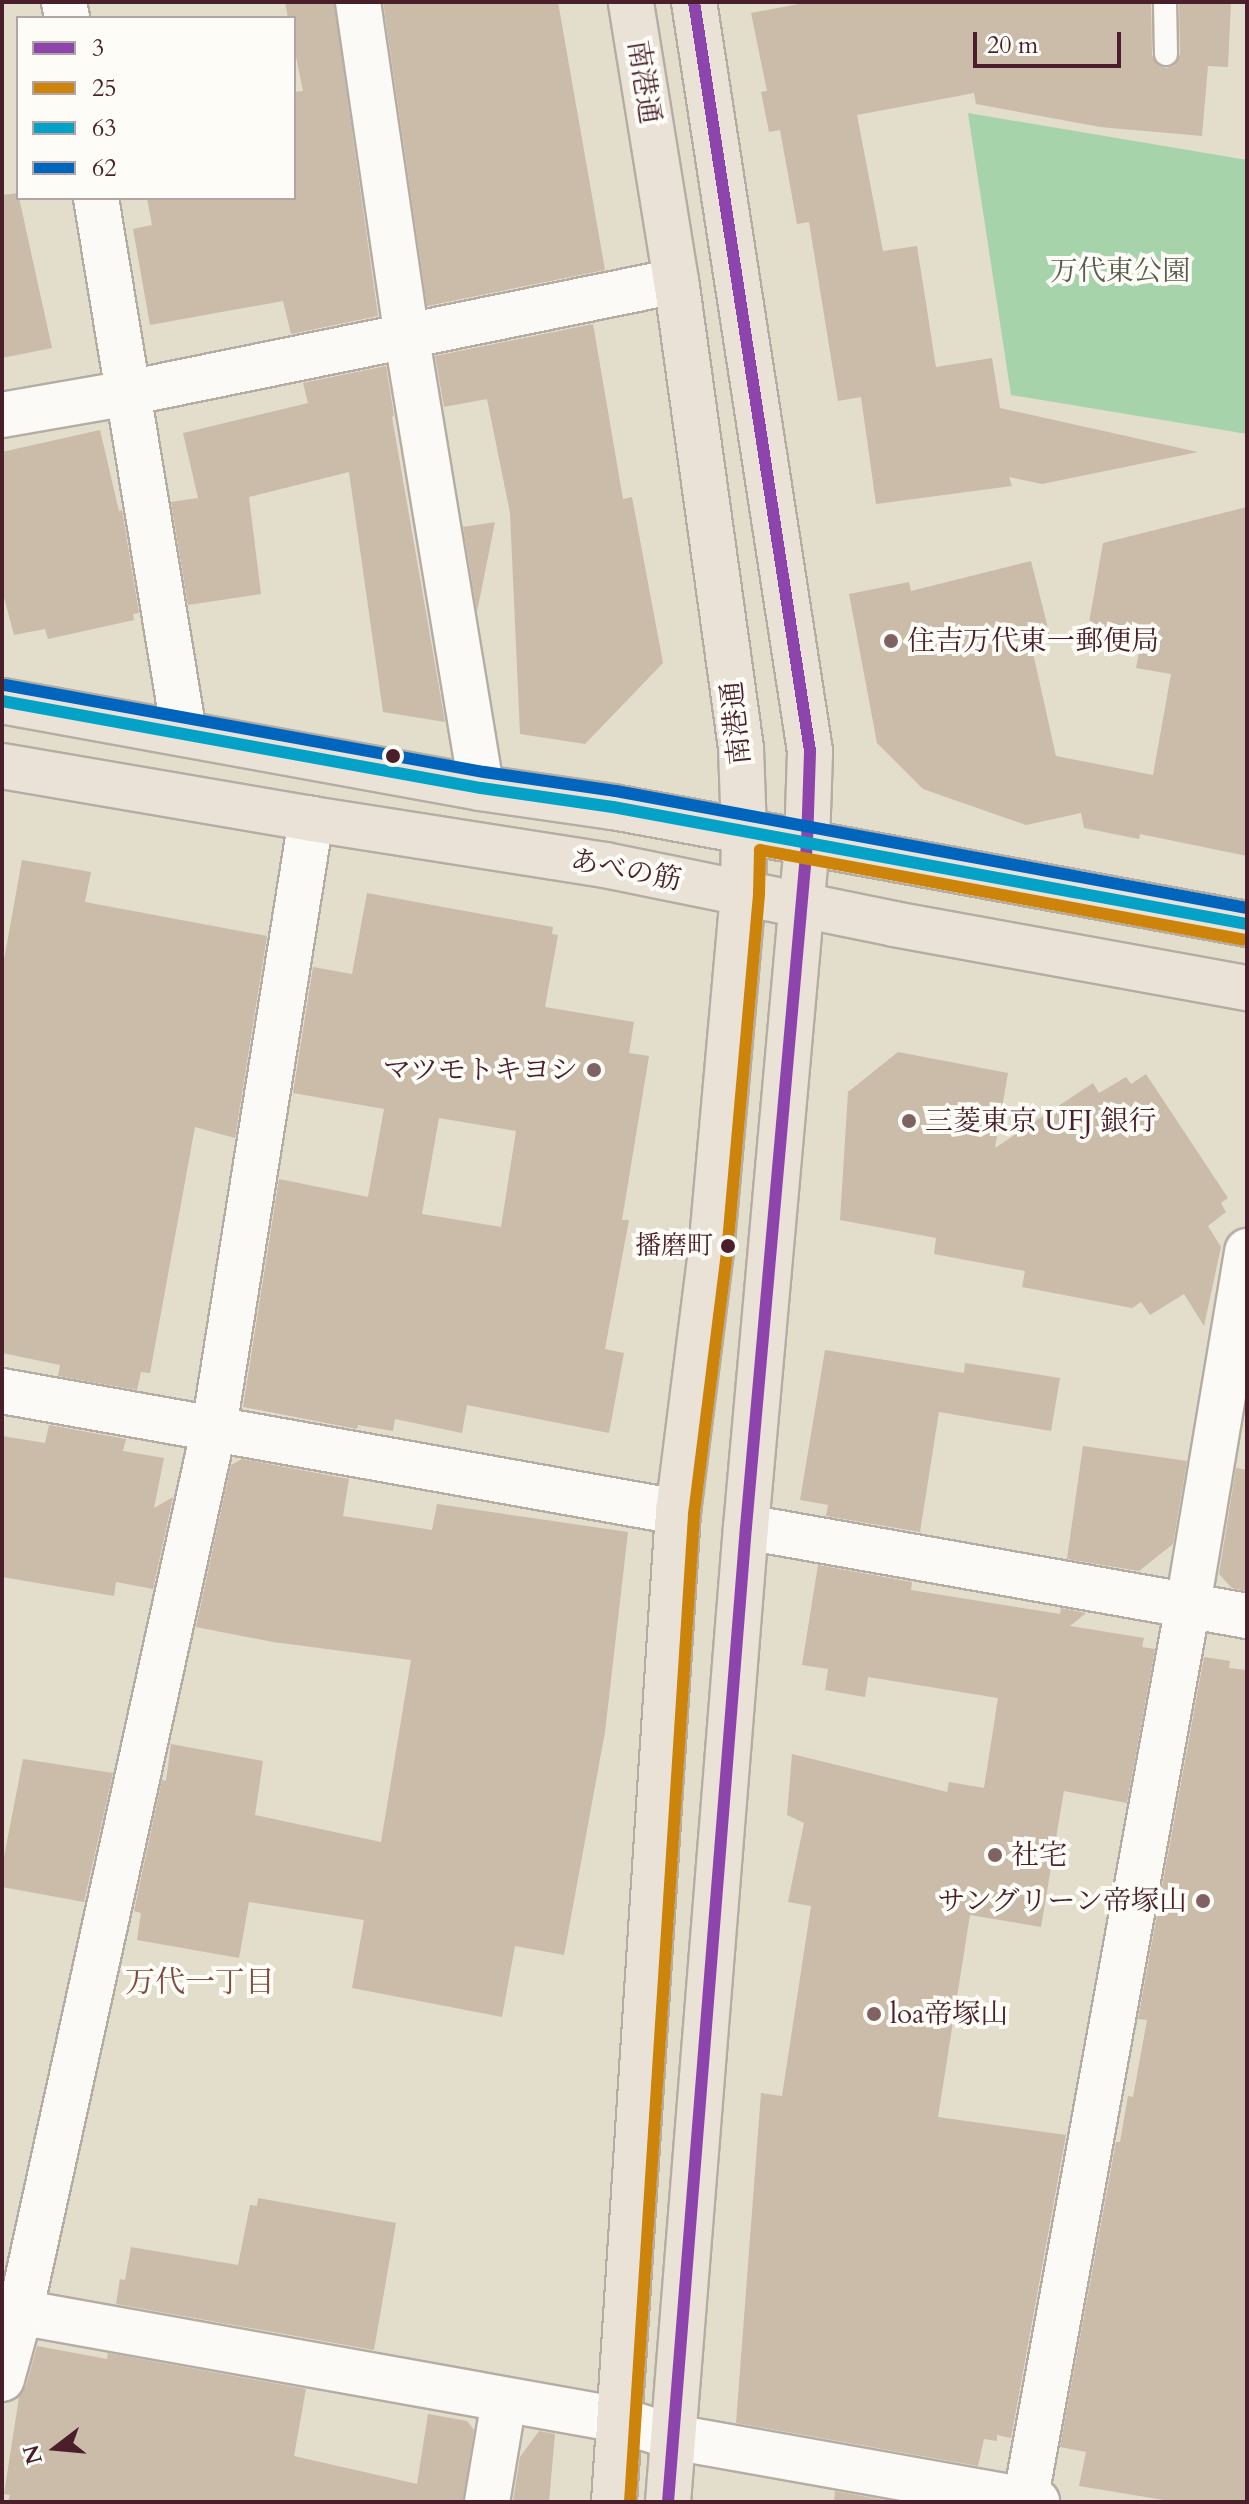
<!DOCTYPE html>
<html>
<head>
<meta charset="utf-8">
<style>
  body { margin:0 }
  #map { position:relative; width:1249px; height:2504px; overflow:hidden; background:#e3ddcc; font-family:Cardo,"Noto Serif JP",serif }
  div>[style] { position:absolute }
  .green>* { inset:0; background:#a7d3aa }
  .building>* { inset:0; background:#cbbba9 }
  .roads { filter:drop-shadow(2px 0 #b5ada3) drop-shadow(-2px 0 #b5ada3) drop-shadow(0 2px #b5ada3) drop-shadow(0 -2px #b5ada3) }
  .service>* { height:22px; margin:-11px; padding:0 11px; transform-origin:11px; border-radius:11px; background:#fbfaf7 }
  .minor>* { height:44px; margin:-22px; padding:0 22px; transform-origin:22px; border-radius:22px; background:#fbfaf7 }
  .primary>* { height:44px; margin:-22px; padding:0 22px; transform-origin:22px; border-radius:22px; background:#ebe2d7 }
  .bus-1>* { height:12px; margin:-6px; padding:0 6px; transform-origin:6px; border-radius:6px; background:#8e44ad }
  .bus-2>* { height:12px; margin:-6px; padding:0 6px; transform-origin:6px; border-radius:6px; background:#cc840b }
  .bus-3>* { height:12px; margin:-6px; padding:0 6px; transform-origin:6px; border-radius:6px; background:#04a2c6 }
  .bus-4>* { height:12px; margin:-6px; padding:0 6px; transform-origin:6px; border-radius:6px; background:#0065bd }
  .dots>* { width:22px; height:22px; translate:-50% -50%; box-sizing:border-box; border:4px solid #fdfcf7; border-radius:50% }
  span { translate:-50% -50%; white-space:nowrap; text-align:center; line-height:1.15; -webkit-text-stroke:8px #fdfcf7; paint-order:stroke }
  .bus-label { font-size:26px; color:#4a1f2b }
  .right { translate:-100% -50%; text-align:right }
  .street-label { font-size:28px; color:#4a1f2b }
  .park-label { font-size:28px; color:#595b4e }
  .poi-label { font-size:28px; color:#4a1f2b }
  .left { translate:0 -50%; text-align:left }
  .neighbourhood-label { font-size:30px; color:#7e4b3f }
  .frame { position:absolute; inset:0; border:4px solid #4a1f2b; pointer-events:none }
  .legend { position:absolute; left:16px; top:16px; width:280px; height:184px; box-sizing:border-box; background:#fdfcf7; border:2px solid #b5a4a5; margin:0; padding:10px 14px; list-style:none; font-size:24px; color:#4a1f2b }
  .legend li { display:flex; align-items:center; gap:16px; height:40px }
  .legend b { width:40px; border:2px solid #b5a4a5 }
  .north { position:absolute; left:16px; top:2408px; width:80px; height:80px; -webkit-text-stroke:6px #fdfcf7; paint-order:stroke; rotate:254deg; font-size:22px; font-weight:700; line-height:32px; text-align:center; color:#4a1f2b }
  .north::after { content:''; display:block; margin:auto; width:28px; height:36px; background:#4a1f2b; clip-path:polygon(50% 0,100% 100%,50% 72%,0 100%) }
  .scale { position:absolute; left:973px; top:32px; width:148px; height:36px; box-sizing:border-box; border:4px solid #4a1f2b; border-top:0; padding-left:10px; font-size:24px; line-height:28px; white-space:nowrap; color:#4a1f2b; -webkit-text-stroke:6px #fdfcf7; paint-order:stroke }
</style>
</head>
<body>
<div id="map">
  <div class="green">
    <i style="clip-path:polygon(968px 113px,1247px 160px,1247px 434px,1011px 395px)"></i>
  </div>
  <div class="building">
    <i style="clip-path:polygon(285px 2px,334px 2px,378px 316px,291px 334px,283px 301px,150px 325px,133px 229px,152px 225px,147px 198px,294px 198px,294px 92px,303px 91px,294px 47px,294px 18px,288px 18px)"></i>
    <i style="clip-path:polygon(383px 2px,558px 2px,605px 270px,427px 306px)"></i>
    <i style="clip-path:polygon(809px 2px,1151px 2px,1152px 55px,1159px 66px,1166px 68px,1174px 66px,1180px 54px,1179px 2px,1231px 2px,1228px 67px,1208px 66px,1202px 136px,1100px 127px,976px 104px,974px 93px,857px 115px,883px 251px,917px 246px,936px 367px,992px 358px,1000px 408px,1198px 452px,1042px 484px,1009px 477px,1012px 486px,876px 504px,861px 397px,838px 401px,809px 222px,797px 224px,780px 130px,769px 132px,761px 92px,767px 91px,751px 13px)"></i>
    <i style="clip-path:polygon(18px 193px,52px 348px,2px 358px,2px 195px)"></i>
    <i style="clip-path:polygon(593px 324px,623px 499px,632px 497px,663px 663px,585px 744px,520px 734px,510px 513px,487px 399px,444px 407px,435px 356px)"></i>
    <i style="clip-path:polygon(386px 366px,394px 416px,392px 417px,445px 722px,383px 712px,349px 472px,249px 497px,261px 594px,188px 605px,171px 502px,198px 498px,183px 433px,308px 403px,303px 383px)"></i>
    <i style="clip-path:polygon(100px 430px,119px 511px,122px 510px,139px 613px,133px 614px,134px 620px,48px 639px,45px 629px,14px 635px,2px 590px,2px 452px)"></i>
    <i style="clip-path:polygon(1247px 507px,1247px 856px,1140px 834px,1139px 839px,1084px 828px,1081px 813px,1026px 825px,923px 789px,877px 743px,849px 594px,909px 582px,911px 591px,1031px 561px,1051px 640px,1031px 644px,1056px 756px,1153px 775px,1171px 674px,1136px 668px,1141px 643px,1087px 634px,1103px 543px)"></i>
    <i style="clip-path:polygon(495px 522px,477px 612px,463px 527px)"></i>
    <i style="clip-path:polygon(22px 860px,91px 872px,85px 902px,267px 936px,235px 1138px,195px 1127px,150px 1373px,141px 1372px,137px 1390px,58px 1376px,60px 1365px,2px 1353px,2px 971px)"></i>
    <i style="clip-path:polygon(evenodd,367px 893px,553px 927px,552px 934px,558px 935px,545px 1007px,634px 1022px,629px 1053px,649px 1056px,622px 1220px,629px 1220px,605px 1349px,624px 1353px,609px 1433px,467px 1405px,462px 1433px,395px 1419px,393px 1431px,358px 1425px,357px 1429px,243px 1407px,279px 1179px,368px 1197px,384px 1109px,293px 1093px,313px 967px,352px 974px,367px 893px,439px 1118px,516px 1131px,501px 1227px,422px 1214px,439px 1118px)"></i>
    <i style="clip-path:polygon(898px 1052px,1008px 1073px,995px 1148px,1093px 1083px,1099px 1093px,1126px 1077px,1131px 1084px,1146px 1074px,1228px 1198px,1221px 1203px,1226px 1212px,1208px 1226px,1221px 1247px,1204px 1326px,1184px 1294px,1150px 1315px,1141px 1302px,1132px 1308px,1022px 1287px,1025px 1271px,934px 1254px,936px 1238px,840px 1220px,848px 1092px)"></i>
    <i style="clip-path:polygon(825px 1350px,964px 1373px,965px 1363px,1060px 1378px,1051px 1431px,939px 1412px,920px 1532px,826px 1516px,828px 1505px,800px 1500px)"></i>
    <i style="clip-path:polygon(49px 1425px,126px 1439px,123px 1451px,164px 1458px,154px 1508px,173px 1497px,153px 1589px,116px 1582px,114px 1596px,2px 1577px,2px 1436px,45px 1443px)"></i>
    <i style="clip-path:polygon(1083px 1446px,1187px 1461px,1173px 1544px,1139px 1571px,1067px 1559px)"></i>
    <i style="clip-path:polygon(242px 1459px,349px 1479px,343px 1516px,432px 1530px,437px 1504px,628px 1532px,605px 1732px,564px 1955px,515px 1946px,502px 2017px,352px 1988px,364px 1920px,249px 1902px,239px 1958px,137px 1940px,141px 1913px,134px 1911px,162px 1780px,166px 1781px,171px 1744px,263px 1761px,255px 1815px,381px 1842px,411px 1660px,273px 1642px,196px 1627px,231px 1465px)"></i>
    <i style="clip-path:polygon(1236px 1468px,1247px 1470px,1247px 1591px,1232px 1588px,1219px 1574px)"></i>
    <i style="clip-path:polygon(818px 1565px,912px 1582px,911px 1590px,1060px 1614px,1061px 1608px,1086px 1613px,1070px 1626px,1144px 1638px,1142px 1647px,1155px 1649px,1127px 1803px,1064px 1791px,1041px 1927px,970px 1915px,938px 2117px,1066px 2135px,1011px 2438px,997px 2435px,997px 2441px,984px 2439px,978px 2466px,736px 2423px,761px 2093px,782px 2096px,811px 1906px,788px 1902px,804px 1823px,787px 1815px,792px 1754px,947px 1792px,949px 1782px,984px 1788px,998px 1698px,868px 1677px,865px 1697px,825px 1690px,828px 1669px,802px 1665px)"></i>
    <i style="clip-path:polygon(1204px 1657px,1230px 1661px,1229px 1668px,1247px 1670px,1247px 2502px,1176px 2502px,1079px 2486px,1086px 2452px,1060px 2447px,1116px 2142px,1120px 2142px,1128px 2096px,1133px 2097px,1147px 2020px,1138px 2019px)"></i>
    <i style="clip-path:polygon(23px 1759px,113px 1773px,84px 1902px,2px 1887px,2px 1867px)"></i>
    <i style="clip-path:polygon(258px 2198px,396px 2223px,374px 2350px,116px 2304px,120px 2279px,125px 2280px,131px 2247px,238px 2265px,250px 2205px,257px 2206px)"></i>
    <i style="clip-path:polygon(37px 2346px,107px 2359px,108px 2353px,306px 2389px,294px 2456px,417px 2484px,428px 2414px,467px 2421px,474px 2430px,463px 2502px,8px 2502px,10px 2495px,4px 2494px,19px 2397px,26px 2386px)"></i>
    <i style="clip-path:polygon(539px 2431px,555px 2434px,549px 2502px,513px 2501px,520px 2457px)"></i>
    <i style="clip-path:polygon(835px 2491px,894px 2502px,834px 2502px)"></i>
  </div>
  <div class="roads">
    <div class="service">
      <i style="left:1165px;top:2px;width:52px;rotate:88.9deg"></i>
    </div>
    <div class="minor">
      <i style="left:64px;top:2px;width:16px;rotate:79deg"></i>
      <i style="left:358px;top:2px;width:334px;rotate:81.7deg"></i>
      <i style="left:406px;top:333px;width:461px;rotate:80.6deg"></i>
      <i style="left:96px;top:198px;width:542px;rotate:80.66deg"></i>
      <i style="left:2px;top:415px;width:128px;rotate:-9.9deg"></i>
      <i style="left:128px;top:393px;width:559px;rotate:-11.55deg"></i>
      <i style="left:2px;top:1391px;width:687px;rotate:10.15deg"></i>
      <i style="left:746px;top:1527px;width:509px;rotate:10.07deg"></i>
      <i style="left:2px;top:2309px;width:628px;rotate:10.18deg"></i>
      <i style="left:620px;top:2420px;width:56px;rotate:17.8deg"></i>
      <i style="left:673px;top:2437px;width:370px;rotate:10.1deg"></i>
      <i style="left:2px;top:2379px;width:68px;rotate:-74.7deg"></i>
      <i style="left:20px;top:2313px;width:906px;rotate:-77.64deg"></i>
      <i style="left:214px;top:1428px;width:617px;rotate:-80.95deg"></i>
      <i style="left:487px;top:2502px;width:103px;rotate:-80.5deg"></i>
      <i style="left:1025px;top:2502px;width:912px;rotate:-79.7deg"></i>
      <i style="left:1188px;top:1605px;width:359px;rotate:-80.5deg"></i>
    </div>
    <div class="primary">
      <i style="left:2px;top:701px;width:487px;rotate:10.3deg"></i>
      <i style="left:481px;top:788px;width:133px;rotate:8.2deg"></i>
      <i style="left:613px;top:807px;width:645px;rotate:10.46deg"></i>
      <i style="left:2px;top:766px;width:314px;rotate:9.7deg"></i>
      <i style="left:311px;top:819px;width:298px;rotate:8.9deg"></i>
      <i style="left:605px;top:865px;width:295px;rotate:11.5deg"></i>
      <i style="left:894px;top:924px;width:359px;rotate:10.3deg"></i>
      <i style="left:614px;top:2502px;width:992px;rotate:-86.3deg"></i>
      <i style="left:678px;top:1512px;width:262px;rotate:-82.8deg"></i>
      <i style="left:711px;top:1252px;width:360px;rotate:-84.9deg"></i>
      <i style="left:743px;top:893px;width:62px;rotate:-89.1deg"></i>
      <i style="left:744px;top:831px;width:83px;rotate:-92.1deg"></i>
      <i style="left:741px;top:748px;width:472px;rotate:-97.9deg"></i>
      <i style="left:676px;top:281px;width:283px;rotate:-99.2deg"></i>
      <i style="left:668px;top:2502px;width:978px;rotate:-85.43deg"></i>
      <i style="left:746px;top:1527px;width:687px;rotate:-84.9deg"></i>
      <i style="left:807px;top:843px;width:92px;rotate:-88.1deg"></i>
      <i style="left:810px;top:751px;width:758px;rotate:-98.8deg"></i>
    </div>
  </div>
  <div class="bus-1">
    <i style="left:668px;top:2502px;width:978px;rotate:-85.43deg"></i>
    <i style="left:746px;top:1527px;width:687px;rotate:-84.9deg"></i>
    <i style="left:807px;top:843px;width:92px;rotate:-88.1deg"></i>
    <i style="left:810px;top:751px;width:758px;rotate:-98.8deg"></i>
  </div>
  <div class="bus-2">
    <i style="left:630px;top:2502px;width:990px;rotate:-86.29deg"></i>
    <i style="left:694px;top:1514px;width:263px;rotate:-82.8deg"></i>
    <i style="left:727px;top:1253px;width:360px;rotate:-84.9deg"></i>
    <i style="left:759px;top:894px;width:44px;rotate:-88.7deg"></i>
    <i style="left:760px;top:850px;width:492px;rotate:10.5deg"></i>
  </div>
  <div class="bus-3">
    <i style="left:2px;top:701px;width:487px;rotate:10.3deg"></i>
    <i style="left:481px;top:788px;width:133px;rotate:8.2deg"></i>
    <i style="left:613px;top:807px;width:645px;rotate:10.46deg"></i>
  </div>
  <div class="bus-4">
    <i style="left:5px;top:685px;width:487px;rotate:10.3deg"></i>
    <i style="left:484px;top:772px;width:133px;rotate:8.2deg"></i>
    <i style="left:616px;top:791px;width:642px;rotate:10.5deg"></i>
  </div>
  <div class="dots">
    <i style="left:891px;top:641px;background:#806263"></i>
    <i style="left:393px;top:756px;background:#4a1f2b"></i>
    <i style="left:594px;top:1070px;background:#806263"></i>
    <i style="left:909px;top:1121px;background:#806263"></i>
    <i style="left:728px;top:1246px;background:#4a1f2b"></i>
    <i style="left:995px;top:1855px;background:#806263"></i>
    <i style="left:1203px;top:1901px;background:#806263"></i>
    <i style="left:874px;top:2014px;background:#806263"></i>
  </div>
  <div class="bus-label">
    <span class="right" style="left:713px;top:1246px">播磨町</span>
  </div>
  <div class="street-label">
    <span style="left:644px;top:82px;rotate:81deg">南港通</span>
    <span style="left:736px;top:723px;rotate:-96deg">南港通</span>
    <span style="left:626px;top:870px;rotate:11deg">あべの筋</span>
  </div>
  <div class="park-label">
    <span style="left:1120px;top:271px">万代東公園</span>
  </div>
  <div class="poi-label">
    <span class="left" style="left:907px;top:641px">住吉万代東一郵便局</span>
    <span class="right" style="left:578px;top:1070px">マツモトキヨシ</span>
    <span class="left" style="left:925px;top:1121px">三菱東京 UFJ 銀行</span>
    <span class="left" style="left:1011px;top:1855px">社宅</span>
    <span class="right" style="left:1187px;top:1901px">サングリーン帝塚山</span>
    <span class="left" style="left:890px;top:2014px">loa帝塚山</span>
  </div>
  <div class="neighbourhood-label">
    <span style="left:200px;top:1983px">万代一丁目</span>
  </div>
  <div class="frame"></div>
  <ul class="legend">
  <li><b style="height:10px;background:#8e44ad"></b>3</li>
  <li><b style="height:10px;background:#cc840b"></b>25</li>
  <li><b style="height:10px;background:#04a2c6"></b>63</li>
  <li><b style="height:10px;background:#0065bd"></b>62</li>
  </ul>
  <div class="north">N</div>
  <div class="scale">20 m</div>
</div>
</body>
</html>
